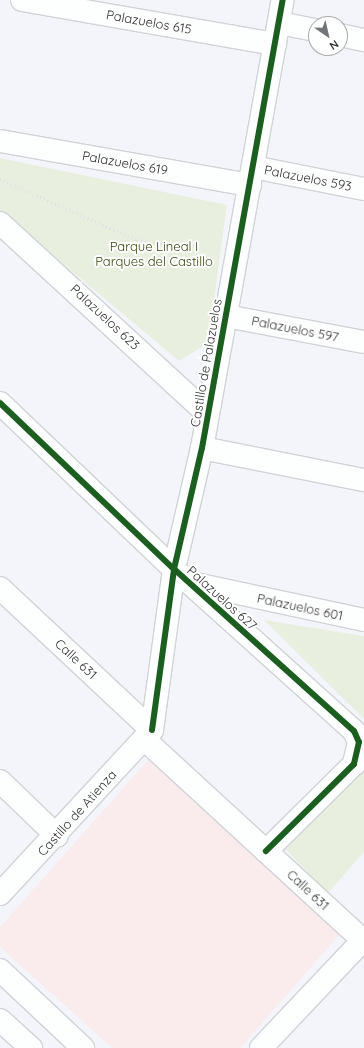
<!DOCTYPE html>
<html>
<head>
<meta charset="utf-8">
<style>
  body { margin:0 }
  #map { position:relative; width:364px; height:1048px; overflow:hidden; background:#f4f5fa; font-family:Quicksand,sans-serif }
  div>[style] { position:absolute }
  .education>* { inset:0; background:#faebed }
  .green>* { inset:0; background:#e8efde }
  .path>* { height:2.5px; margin-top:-1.25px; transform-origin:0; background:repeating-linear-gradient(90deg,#e0e1e2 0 1px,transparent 0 4px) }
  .roads { filter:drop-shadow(1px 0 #d2d3d7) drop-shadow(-1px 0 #d2d3d7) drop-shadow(0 1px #d2d3d7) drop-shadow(0 -1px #d2d3d7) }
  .street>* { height:22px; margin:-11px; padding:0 11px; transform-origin:11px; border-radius:11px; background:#fdfefe }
  .secondary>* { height:22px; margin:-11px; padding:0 11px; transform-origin:11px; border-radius:11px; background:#fdfefe }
  .cycleway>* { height:6px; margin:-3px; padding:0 3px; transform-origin:3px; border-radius:3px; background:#1b5e20 }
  span { translate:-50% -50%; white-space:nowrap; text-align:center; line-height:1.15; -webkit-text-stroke:4px #fff; paint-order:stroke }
  .street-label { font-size:13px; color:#2e2f32 }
  .park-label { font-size:13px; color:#38460d }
  .north { position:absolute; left:308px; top:16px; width:40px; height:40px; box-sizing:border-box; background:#fff; border:1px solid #abacad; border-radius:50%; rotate:146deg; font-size:11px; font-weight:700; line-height:16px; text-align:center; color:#2e2f32 }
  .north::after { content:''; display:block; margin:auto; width:14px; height:18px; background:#737478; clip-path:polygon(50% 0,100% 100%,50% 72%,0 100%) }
</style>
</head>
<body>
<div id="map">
  <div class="education">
    <i style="clip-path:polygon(148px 760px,340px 934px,240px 1048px,112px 1048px,0 947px,0 927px)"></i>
  </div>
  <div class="green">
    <i style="clip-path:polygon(0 158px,227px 205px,208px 343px,179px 361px,0 211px)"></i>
    <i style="clip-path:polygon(264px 620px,364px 636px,364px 719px)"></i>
    <i style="clip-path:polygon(364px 755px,364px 852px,328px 893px,286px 850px)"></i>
  </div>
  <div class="path">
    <i style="left:0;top:179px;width:150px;rotate:24deg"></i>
    <i style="left:137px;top:240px;width:57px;rotate:6deg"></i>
  </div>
  <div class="roads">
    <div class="street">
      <i style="left:22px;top:0;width:257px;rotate:9.9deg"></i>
      <i style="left:279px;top:23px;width:38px;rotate:11deg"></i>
      <i style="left:340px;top:35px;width:25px;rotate:12deg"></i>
      <i style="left:0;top:141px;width:254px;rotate:10deg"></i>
      <i style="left:253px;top:167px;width:113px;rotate:11.2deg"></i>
      <i style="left:0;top:223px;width:282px;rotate:42.6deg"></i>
      <i style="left:226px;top:316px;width:140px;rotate:10.7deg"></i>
      <i style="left:0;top:403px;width:240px;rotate:43.7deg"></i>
      <i style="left:174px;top:569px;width:242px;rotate:42deg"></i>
      <i style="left:354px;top:731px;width:12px;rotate:66deg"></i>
      <i style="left:359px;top:742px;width:23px;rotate:103deg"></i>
      <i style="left:354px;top:764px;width:124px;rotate:135.3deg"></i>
      <i style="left:202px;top:448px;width:165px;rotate:11.2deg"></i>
      <i style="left:191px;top:583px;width:177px;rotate:12.1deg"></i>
      <i style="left:0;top:588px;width:208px;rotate:43.1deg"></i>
      <i style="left:152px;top:730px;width:162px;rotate:-82.2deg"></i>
      <i style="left:174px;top:569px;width:124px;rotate:-77deg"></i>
      <i style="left:202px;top:448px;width:455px;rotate:-79.8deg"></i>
      <i style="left:144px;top:739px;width:299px;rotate:42.6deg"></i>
      <i style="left:0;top:781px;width:79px;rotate:44deg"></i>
      <i style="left:0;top:894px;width:224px;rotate:-47.2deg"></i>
      <i style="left:261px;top:1048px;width:149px;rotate:-46.6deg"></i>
    </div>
    <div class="secondary">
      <i style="left:0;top:970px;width:114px;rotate:43.2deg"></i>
      <i style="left:0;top:1020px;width:42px;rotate:42.1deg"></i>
    </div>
  </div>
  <div class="cycleway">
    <i style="left:0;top:403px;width:240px;rotate:43.7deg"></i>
    <i style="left:174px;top:569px;width:242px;rotate:42deg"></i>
    <i style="left:354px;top:731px;width:12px;rotate:66deg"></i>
    <i style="left:359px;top:742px;width:23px;rotate:103deg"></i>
    <i style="left:354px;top:764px;width:124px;rotate:135.3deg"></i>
    <i style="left:152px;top:730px;width:162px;rotate:-82.2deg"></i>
    <i style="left:174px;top:569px;width:124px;rotate:-77deg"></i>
    <i style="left:202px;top:448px;width:455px;rotate:-79.8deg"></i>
  </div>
  <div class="street-label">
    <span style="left:149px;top:22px;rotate:10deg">Palazuelos 615</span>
    <span style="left:125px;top:163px;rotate:10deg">Palazuelos 619</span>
    <span style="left:308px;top:178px;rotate:11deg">Palazuelos 593</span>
    <span style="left:105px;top:317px;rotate:43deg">Palazuelos 623</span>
    <span style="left:295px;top:329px;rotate:11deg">Palazuelos 597</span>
    <span style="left:206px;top:363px;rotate:-80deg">Castillo de Palazuelos</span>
    <span style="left:222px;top:598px;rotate:42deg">Palazuelos 627</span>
    <span style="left:300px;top:607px;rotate:12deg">Palazuelos 601</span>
    <span style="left:76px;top:659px;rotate:43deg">Calle 631</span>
    <span style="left:77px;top:813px;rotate:-48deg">Castillo de Atienza</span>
    <span style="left:308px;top:890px;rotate:43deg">Calle 631</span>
  </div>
  <div class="park-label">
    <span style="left:154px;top:254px">Parque Lineal I<br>Parques del Castillo</span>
  </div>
  <div class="north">N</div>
</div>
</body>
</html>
